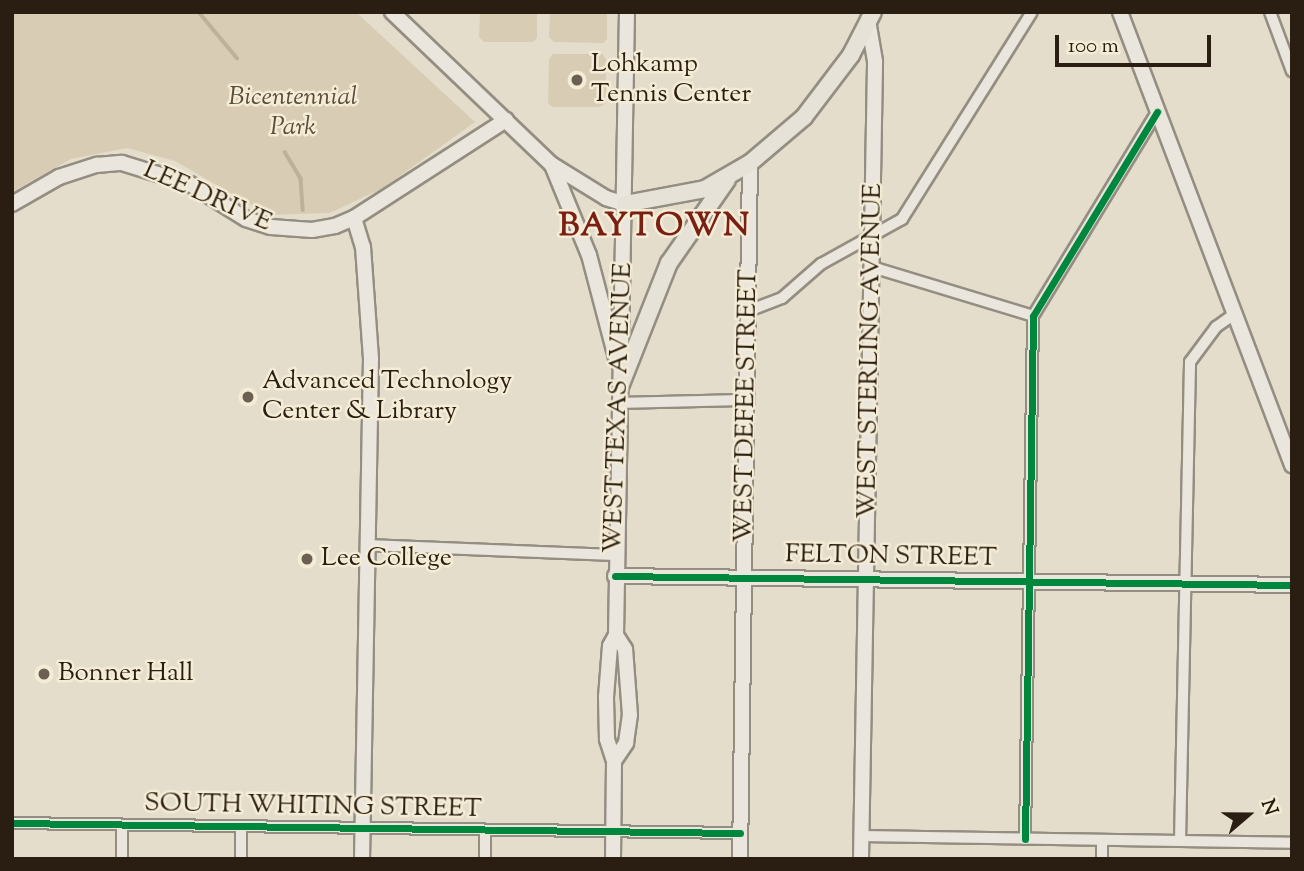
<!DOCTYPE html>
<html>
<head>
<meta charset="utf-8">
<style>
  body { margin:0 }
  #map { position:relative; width:1304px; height:871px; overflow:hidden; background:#e5ddcb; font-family:"Sorts Mill Goudy",serif }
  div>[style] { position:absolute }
  .green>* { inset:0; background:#d8cdb4 }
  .stream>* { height:3.5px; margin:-1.75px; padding:0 1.75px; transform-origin:1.75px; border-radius:1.75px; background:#beb199 }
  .roads { filter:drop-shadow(2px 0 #948e82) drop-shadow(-2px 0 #948e82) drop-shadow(0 2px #948e82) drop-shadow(0 -2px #948e82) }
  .street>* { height:10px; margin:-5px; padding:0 5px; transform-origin:5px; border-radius:5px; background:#eae6dd }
  .secondary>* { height:14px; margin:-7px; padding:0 7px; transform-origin:7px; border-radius:7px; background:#eae6dd }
  .primary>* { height:16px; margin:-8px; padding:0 8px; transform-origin:8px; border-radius:8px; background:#e7e2d7 }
  .cycleway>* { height:7px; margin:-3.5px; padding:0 3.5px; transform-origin:3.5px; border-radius:3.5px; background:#00873e }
  .dots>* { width:19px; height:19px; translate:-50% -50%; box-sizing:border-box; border:4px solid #f5ecd6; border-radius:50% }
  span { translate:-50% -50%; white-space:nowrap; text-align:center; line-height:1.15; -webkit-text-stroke:5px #f5ecd6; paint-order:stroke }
  .poi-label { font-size:26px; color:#2a1d11 }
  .left { translate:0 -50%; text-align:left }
  .park-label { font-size:26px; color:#5b4e3c; font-style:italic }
  .street-label { font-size:26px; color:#2a1d11 }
  .district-label { font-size:33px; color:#7a1f14; font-weight:700; letter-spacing:2px }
  .frame { position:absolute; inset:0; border:14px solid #2a1d11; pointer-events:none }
  .north { position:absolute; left:1213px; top:780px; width:70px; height:70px; -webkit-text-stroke:5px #f5ecd6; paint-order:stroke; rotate:70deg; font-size:19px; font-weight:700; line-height:28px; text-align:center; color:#2a1d11 }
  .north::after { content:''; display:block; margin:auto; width:24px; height:32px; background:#2a1d11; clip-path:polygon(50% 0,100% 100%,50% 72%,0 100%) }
  .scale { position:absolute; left:1055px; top:35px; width:156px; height:32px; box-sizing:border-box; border:4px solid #2a1d11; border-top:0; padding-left:9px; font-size:21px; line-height:24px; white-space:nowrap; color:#2a1d11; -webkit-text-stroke:5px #f5ecd6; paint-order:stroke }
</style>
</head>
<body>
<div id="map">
  <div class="green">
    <i style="clip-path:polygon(12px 12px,356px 12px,475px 122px,383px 188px,330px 213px,269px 215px,175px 161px,127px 148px,71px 159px,12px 192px)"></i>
    <i style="clip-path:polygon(480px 12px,537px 12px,537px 38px,533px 42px,484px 42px,479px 37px)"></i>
    <i style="clip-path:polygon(550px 12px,607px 12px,607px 39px,603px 43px,554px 42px,549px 37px)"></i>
    <i style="clip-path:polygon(553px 54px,602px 54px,606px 59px,606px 103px,600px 107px,552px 107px,548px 103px,549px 59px)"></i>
  </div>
  <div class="stream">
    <i style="left:199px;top:12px;width:60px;rotate:50.4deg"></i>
    <i style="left:285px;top:152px;width:31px;rotate:59deg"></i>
    <i style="left:301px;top:179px;width:31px;rotate:86deg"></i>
  </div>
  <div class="roads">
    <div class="street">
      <i style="left:1270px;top:12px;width:63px;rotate:69.6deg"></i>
      <i style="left:872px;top:267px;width:168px;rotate:16.9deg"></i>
      <i style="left:748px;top:311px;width:36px;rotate:-21deg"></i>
      <i style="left:782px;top:298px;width:52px;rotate:-41.1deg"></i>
      <i style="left:821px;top:264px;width:93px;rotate:-29.1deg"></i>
      <i style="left:902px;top:219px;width:244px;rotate:-57.9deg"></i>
      <i style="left:622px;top:403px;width:126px;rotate:-1.4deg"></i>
      <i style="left:366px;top:545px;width:249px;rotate:2.3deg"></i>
      <i style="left:12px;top:823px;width:728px;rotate:0.79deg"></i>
      <i style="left:861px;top:836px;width:431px;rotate:0.9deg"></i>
      <i style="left:1025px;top:839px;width:523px;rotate:-89.12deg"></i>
      <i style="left:1033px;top:316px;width:239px;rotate:-58.7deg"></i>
      <i style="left:1180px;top:841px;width:479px;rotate:-88.8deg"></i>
      <i style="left:1190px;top:362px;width:44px;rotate:-53.4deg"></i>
      <i style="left:1216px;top:327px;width:21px;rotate:-35deg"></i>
      <i style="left:122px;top:859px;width:33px;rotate:-90deg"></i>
      <i style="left:241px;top:859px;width:32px;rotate:-90deg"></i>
      <i style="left:485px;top:859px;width:29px;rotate:-90deg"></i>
      <i style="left:1102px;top:859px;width:17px;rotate:-90deg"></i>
    </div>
    <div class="secondary">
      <i style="left:392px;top:12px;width:220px;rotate:43.7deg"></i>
      <i style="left:551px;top:164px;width:65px;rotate:31.7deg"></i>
      <i style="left:606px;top:198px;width:20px;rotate:18deg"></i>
      <i style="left:1120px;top:12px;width:485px;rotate:69.2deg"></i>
      <i style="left:552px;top:165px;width:97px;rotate:67.7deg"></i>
      <i style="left:589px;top:255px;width:106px;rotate:75.3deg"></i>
      <i style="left:12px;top:204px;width:54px;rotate:-29.9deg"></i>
      <i style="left:59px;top:177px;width:40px;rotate:-18deg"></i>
      <i style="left:97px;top:165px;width:25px;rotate:-5deg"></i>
      <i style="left:122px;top:163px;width:71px;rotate:17.2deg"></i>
      <i style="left:190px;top:184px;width:66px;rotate:32deg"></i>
      <i style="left:246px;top:219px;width:26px;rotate:18deg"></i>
      <i style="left:271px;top:227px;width:41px;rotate:4.2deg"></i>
      <i style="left:312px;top:230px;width:23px;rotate:-10deg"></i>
      <i style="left:335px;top:226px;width:21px;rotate:-23deg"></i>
      <i style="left:354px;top:218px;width:181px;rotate:-32.8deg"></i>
      <i style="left:354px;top:218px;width:30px;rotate:73deg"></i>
      <i style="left:363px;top:247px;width:112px;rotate:85.9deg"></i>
      <i style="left:371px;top:359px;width:500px;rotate:91.03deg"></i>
      <i style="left:615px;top:576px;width:677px;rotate:0.76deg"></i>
      <i style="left:614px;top:761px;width:22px;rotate:-56deg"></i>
      <i style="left:626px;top:743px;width:28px;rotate:-82deg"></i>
      <i style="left:630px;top:715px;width:66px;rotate:-94.3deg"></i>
      <i style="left:625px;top:649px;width:17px;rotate:-123deg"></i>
      <i style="left:613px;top:859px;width:98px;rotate:-89.4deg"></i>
      <i style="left:614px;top:761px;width:23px;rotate:-108deg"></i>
      <i style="left:607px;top:739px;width:42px;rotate:-91.4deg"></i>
      <i style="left:606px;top:697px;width:51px;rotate:-85.5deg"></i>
      <i style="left:610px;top:646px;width:13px;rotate:-61deg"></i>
      <i style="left:616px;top:635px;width:623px;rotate:-88.99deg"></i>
      <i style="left:740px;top:859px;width:696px;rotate:-89.18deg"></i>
      <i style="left:861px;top:859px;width:798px;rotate:-88.99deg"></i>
      <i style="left:875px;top:61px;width:42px;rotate:-99.7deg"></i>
    </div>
    <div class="primary">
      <i style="left:625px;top:204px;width:81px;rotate:-10.6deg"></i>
      <i style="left:705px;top:189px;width:52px;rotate:-30deg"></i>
      <i style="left:750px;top:163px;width:71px;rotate:-40.4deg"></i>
      <i style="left:804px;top:117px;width:78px;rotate:-52.8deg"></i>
      <i style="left:851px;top:55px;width:48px;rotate:-62.9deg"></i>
      <i style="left:621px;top:384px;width:130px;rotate:-68.4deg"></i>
      <i style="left:669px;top:263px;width:101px;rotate:-55.1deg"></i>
    </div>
  </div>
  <div class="cycleway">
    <i style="left:615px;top:576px;width:677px;rotate:0.76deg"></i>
    <i style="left:12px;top:823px;width:728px;rotate:0.79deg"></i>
    <i style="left:1025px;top:839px;width:523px;rotate:-89.12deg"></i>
    <i style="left:1033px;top:316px;width:239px;rotate:-58.7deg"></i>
  </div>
  <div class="dots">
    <i style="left:577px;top:80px;background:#6b6052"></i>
    <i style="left:248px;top:397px;background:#6b6052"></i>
    <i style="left:307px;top:559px;background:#6b6052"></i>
    <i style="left:44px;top:674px;background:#6b6052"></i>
  </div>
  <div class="poi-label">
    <span class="left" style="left:591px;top:80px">Lohkamp<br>Tennis Center</span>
    <span class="left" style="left:262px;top:397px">Advanced Technology<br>Center &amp; Library</span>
    <span class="left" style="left:321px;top:559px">Lee College</span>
    <span class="left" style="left:58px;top:674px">Bonner Hall</span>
  </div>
  <div class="park-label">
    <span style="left:293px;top:113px">Bicentennial<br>Park</span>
  </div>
  <div class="street-label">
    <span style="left:207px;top:197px;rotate:24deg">LEE DRIVE</span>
    <span style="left:871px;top:351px;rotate:-89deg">WEST STERLING AVENUE</span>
    <span style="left:747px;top:406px;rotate:-89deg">WEST DEFEE STREET</span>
    <span style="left:619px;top:408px;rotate:-88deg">WEST TEXAS AVENUE</span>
    <span style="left:891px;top:557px;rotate:1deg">FELTON STREET</span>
    <span style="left:313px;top:807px;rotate:1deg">SOUTH WHITING STREET</span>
  </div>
  <div class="district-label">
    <span style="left:655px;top:228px">BAYTOWN</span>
  </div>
  <div class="frame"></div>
  <div class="north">N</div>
  <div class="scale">100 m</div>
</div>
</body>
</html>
